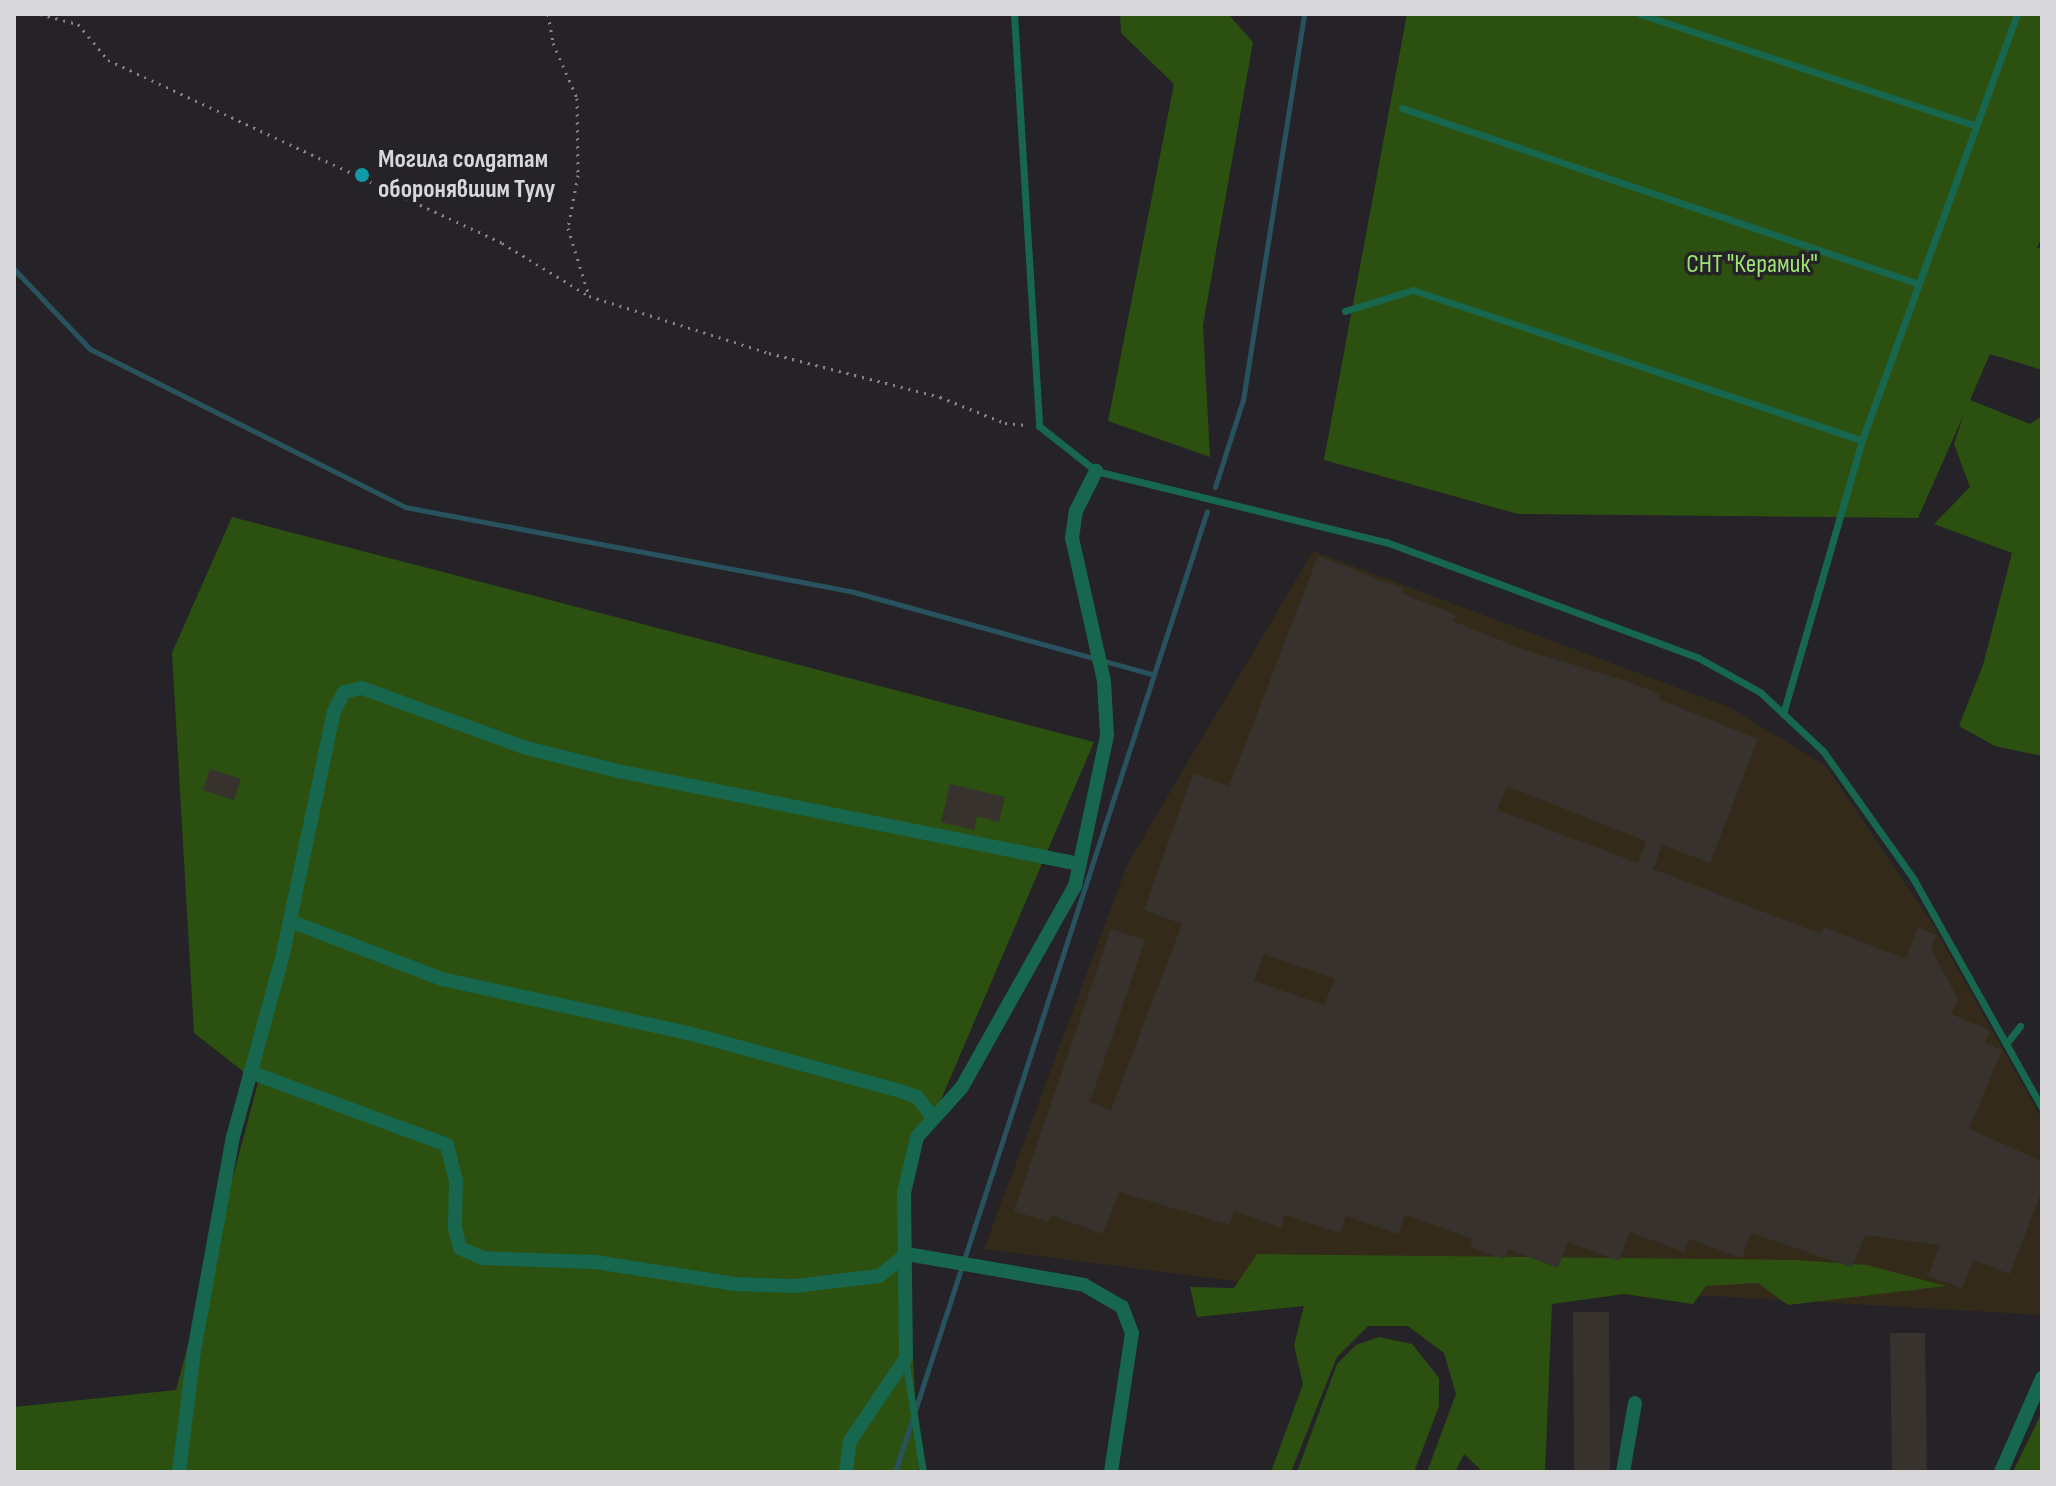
<!DOCTYPE html>
<html>
<head>
<meta charset="utf-8">
<style>
  body { margin:0 }
  #map { position:relative; width:2056px; height:1486px; overflow:hidden; background:#252328; font-family:"Sofia Sans Condensed",sans-serif }
  div>[style] { position:absolute }
  .industrial>* { inset:0; background:#332a1a }
  .green>* { inset:0; background:#2c500f }
  .stream>* { height:5px; margin:-2.5px; padding:0 2.5px; transform-origin:2.5px; border-radius:2.5px; background:#28525e }
  .building>* { inset:0; background:#37322e }
  .path>* { height:3px; margin-top:-1.5px; transform-origin:0; background:repeating-linear-gradient(90deg,#878589 0 2px,transparent 0 8px) }
  .lane>* { height:7px; margin:-3.5px; padding:0 3.5px; transform-origin:3.5px; border-radius:3.5px; background:#17664e }
  .street>* { height:14px; margin:-7px; padding:0 7px; transform-origin:7px; border-radius:7px; background:#17664e }
  .dots>* { width:22px; height:22px; translate:-50% -50%; box-sizing:border-box; border:4px solid #252328; border-radius:50% }
  span { translate:-50% -50%; white-space:nowrap; text-align:center; line-height:1.15; -webkit-text-stroke:7px #252328; paint-order:stroke }
  .poi-label { font-size:26px; color:#d8d7da; font-weight:700 }
  .left { translate:0 -50%; text-align:left }
  .park-label { font-size:26px; color:#9ee274 }
  .frame { position:absolute; inset:0; border:16px solid #d8d7da; pointer-events:none }
</style>
</head>
<body>
<div id="map">
  <div class="industrial">
    <i style="clip-path:polygon(1313px 551px,1729px 707px,1826px 766px,1932px 923px,2042px 1119px,2042px 1315px,1642px 1292px,1250px 1283px,984px 1249px,1128px 863px)"></i>
  </div>
  <div class="green">
    <i style="clip-path:polygon(1120px 14px,1228px 14px,1253px 42px,1203px 325px,1210px 457px,1108px 421px,1174px 84px,1121px 33px)"></i>
    <i style="clip-path:polygon(1407px 14px,2042px 14px,2042px 236px,2037px 248px,2042px 248px,2042px 370px,1990px 354px,1970px 400px,2030px 424px,2042px 416px,2042px 756px,1995px 746px,1959px 726px,1983px 665px,2012px 553px,1934px 524px,1970px 487px,1954px 444px,1964px 414px,1918px 518px,1518px 514px,1324px 460px)"></i>
    <i style="clip-path:polygon(232px 517px,1094px 742px,904px 1186px,919px 1472px,14px 1472px,14px 1407px,176px 1390px,258px 1083px,194px 1033px,172px 653px)"></i>
    <i style="clip-path:polygon(1257px 1254px,1797px 1260px,1867px 1265px,1946px 1286px,1788px 1305px,1758px 1283px,1706px 1286px,1693px 1304px,1624px 1294px,1552px 1304px,1545px 1472px,1483px 1472px,1464px 1454px,1455px 1472px,1427px 1472px,1456px 1394px,1444px 1353px,1408px 1326px,1368px 1326px,1337px 1357px,1291px 1472px,1271px 1472px,1303px 1384px,1294px 1345px,1304px 1306px,1197px 1317px,1190px 1287px,1234px 1288px)"></i>
    <i style="clip-path:polygon(1379px 1337px,1412px 1344px,1439px 1378px,1439px 1406px,1414px 1472px,1297px 1472px,1337px 1364px,1356px 1345px)"></i>
    <i style="clip-path:polygon(2042px 1412px,2042px 1472px,2013px 1472px)"></i>
  </div>
  <div class="stream">
    <i style="left:14px;top:269px;width:110px;rotate:46.5deg"></i>
    <i style="left:90px;top:349px;width:352px;rotate:26.6deg"></i>
    <i style="left:405px;top:507px;width:453px;rotate:10.7deg"></i>
    <i style="left:850px;top:591px;width:315px;rotate:15.4deg"></i>
    <i style="left:1215px;top:487px;width:91px;rotate:-72.2deg"></i>
    <i style="left:1243px;top:400px;width:391px;rotate:-81deg"></i>
    <i style="left:895px;top:1472px;width:1010px;rotate:-72.01deg"></i>
  </div>
  <div class="building">
    <i style="clip-path:polygon(evenodd,1318px 556px,1403px 589px,1401px 593px,1456px 615px,1453px 621px,1522px 649px,1626px 681px,1660px 694px,1658px 699px,1758px 739px,1710px 863px,1662px 845px,1653px 869px,1821px 934px,1824px 927px,1906px 959px,1918px 927px,1936px 935px,1931px 949px,1958px 999px,1951px 1014px,1990px 1030px,1985px 1043px,2002px 1050px,1969px 1129px,2042px 1161px,2042px 1190px,2010px 1274px,1973px 1260px,1962px 1288px,1928px 1276px,1940px 1245px,1865px 1235px,1852px 1267px,1751px 1233px,1742px 1258px,1689px 1239px,1684px 1252px,1630px 1232px,1619px 1261px,1568px 1242px,1558px 1268px,1508px 1249px,1504px 1259px,1470px 1247px,1473px 1239px,1405px 1215px,1399px 1234px,1346px 1216px,1340px 1233px,1285px 1215px,1281px 1228px,1234px 1211px,1230px 1225px,1119px 1192px,1103px 1234px,1051px 1215px,1049px 1222px,1014px 1211px,1111px 929px,1145px 940px,1090px 1102px,1111px 1110px,1182px 924px,1144px 910px,1193px 773px,1229px 786px,1318px 556px,1507px 786px,1646px 841px,1638px 863px,1497px 810px,1507px 786px,1318px 556px,1264px 954px,1335px 979px,1324px 1005px,1254px 981px,1264px 954px)"></i>
    <i style="clip-path:polygon(210px 769px,241px 779px,234px 800px,203px 790px)"></i>
    <i style="clip-path:polygon(950px 784px,1005px 797px,999px 822px,977px 816px,974px 830px,941px 822px)"></i>
    <i style="clip-path:polygon(1573px 1312px,1609px 1312px,1610px 1472px,1574px 1472px)"></i>
    <i style="clip-path:polygon(1890px 1333px,1925px 1333px,1927px 1472px,1892px 1472px)"></i>
  </div>
  <div class="path">
    <i style="left:40px;top:14px;width:39px;rotate:15deg"></i>
    <i style="left:78px;top:24px;width:47px;rotate:50.2deg"></i>
    <i style="left:108px;top:60px;width:434px;rotate:24.9deg"></i>
    <i style="left:502px;top:243px;width:102px;rotate:31.3deg"></i>
    <i style="left:589px;top:296px;width:189px;rotate:17.6deg"></i>
    <i style="left:769px;top:353px;width:177px;rotate:14.4deg"></i>
    <i style="left:940px;top:397px;width:70px;rotate:21.8deg"></i>
    <i style="left:1005px;top:423px;width:22px;rotate:5deg"></i>
    <i style="left:548px;top:14px;width:29px;rotate:80deg"></i>
    <i style="left:553px;top:43px;width:60px;rotate:66.4deg"></i>
    <i style="left:577px;top:98px;width:77px;rotate:89.3deg"></i>
    <i style="left:578px;top:175px;width:54px;rotate:100.7deg"></i>
    <i style="left:568px;top:228px;width:71px;rotate:72.8deg"></i>
  </div>
  <div class="lane">
    <i style="left:1014px;top:14px;width:413px;rotate:86.5deg"></i>
    <i style="left:1039px;top:426px;width:73px;rotate:38.3deg"></i>
    <i style="left:1096px;top:471px;width:299px;rotate:13.8deg"></i>
    <i style="left:1386px;top:542px;width:332px;rotate:20.3deg"></i>
    <i style="left:1697px;top:657px;width:72px;rotate:29.1deg"></i>
    <i style="left:1760px;top:692px;width:86px;rotate:43.1deg"></i>
    <i style="left:1823px;top:751px;width:156px;rotate:54.7deg"></i>
    <i style="left:1913px;top:878px;width:264px;rotate:60.7deg"></i>
    <i style="left:1640px;top:14px;width:351px;rotate:18.4deg"></i>
    <i style="left:1402px;top:108px;width:546px;rotate:18.8deg"></i>
    <i style="left:1345px;top:311px;width:71px;rotate:-17.2deg"></i>
    <i style="left:1413px;top:290px;width:473px;rotate:18.5deg"></i>
    <i style="left:1783px;top:714px;width:285px;rotate:-73.9deg"></i>
    <i style="left:1862px;top:440px;width:453px;rotate:-70deg"></i>
    <i style="left:2006px;top:1044px;width:23px;rotate:-52deg"></i>
    <i style="left:906px;top:1364px;width:109px;rotate:81.1deg"></i>
  </div>
  <div class="street">
    <i style="left:290px;top:921px;width:163px;rotate:20.9deg"></i>
    <i style="left:442px;top:979px;width:252px;rotate:12.4deg"></i>
    <i style="left:688px;top:1033px;width:223px;rotate:15.3deg"></i>
    <i style="left:903px;top:1092px;width:15px;rotate:20deg"></i>
    <i style="left:917px;top:1097px;width:24px;rotate:52deg"></i>
    <i style="left:250px;top:1072px;width:210px;rotate:20.3deg"></i>
    <i style="left:447px;top:1145px;width:36px;rotate:76deg"></i>
    <i style="left:456px;top:1180px;width:48px;rotate:91.2deg"></i>
    <i style="left:455px;top:1228px;width:21px;rotate:76deg"></i>
    <i style="left:460px;top:1248px;width:24px;rotate:24deg"></i>
    <i style="left:482px;top:1258px;width:113px;rotate:2deg"></i>
    <i style="left:595px;top:1262px;width:142px;rotate:8.9deg"></i>
    <i style="left:735px;top:1284px;width:60px;rotate:1.9deg"></i>
    <i style="left:795px;top:1286px;width:85px;rotate:-6.8deg"></i>
    <i style="left:879px;top:1276px;width:36px;rotate:-38deg"></i>
    <i style="left:907px;top:1254px;width:180px;rotate:9.9deg"></i>
    <i style="left:1084px;top:1285px;width:44px;rotate:30.1deg"></i>
    <i style="left:1122px;top:1307px;width:28px;rotate:69deg"></i>
    <i style="left:1132px;top:1333px;width:141px;rotate:98.6deg"></i>
    <i style="left:179px;top:1472px;width:122px;rotate:-82.9deg"></i>
    <i style="left:194px;top:1351px;width:218px;rotate:-79.7deg"></i>
    <i style="left:233px;top:1137px;width:186px;rotate:-74.7deg"></i>
    <i style="left:282px;top:958px;width:252px;rotate:-78.1deg"></i>
    <i style="left:334px;top:711px;width:21px;rotate:-62deg"></i>
    <i style="left:344px;top:692px;width:18px;rotate:-13deg"></i>
    <i style="left:362px;top:688px;width:171px;rotate:20.1deg"></i>
    <i style="left:523px;top:747px;width:98px;rotate:14.2deg"></i>
    <i style="left:618px;top:771px;width:471px;rotate:11.4deg"></i>
    <i style="left:846px;top:1472px;width:31px;rotate:-83deg"></i>
    <i style="left:850px;top:1441px;width:100px;rotate:-56deg"></i>
    <i style="left:906px;top:1358px;width:165px;rotate:-90.7deg"></i>
    <i style="left:904px;top:1193px;width:57px;rotate:-76.9deg"></i>
    <i style="left:917px;top:1137px;width:67px;rotate:-48deg"></i>
    <i style="left:962px;top:1087px;width:231px;rotate:-60.7deg"></i>
    <i style="left:1075px;top:886px;width:153px;rotate:-78deg"></i>
    <i style="left:1107px;top:736px;width:55px;rotate:-93.1deg"></i>
    <i style="left:1104px;top:681px;width:147px;rotate:-102.6deg"></i>
    <i style="left:1072px;top:538px;width:27px;rotate:-82deg"></i>
    <i style="left:1076px;top:511px;width:45px;rotate:-63.4deg"></i>
    <i style="left:1623px;top:1472px;width:70px;rotate:-80.1deg"></i>
    <i style="left:2001px;top:1472px;width:103px;rotate:-66.4deg"></i>
  </div>
  <div class="dots">
    <i style="left:362px;top:175px;background:#0f9aa8"></i>
  </div>
  <div class="poi-label">
    <span class="left" style="left:378px;top:175px">Могила солдатам<br>оборонявшим Тулу</span>
  </div>
  <div class="park-label">
    <span style="left:1752px;top:265px">СНТ "Керамик"</span>
  </div>
  <div class="frame"></div>
</div>
</body>
</html>
